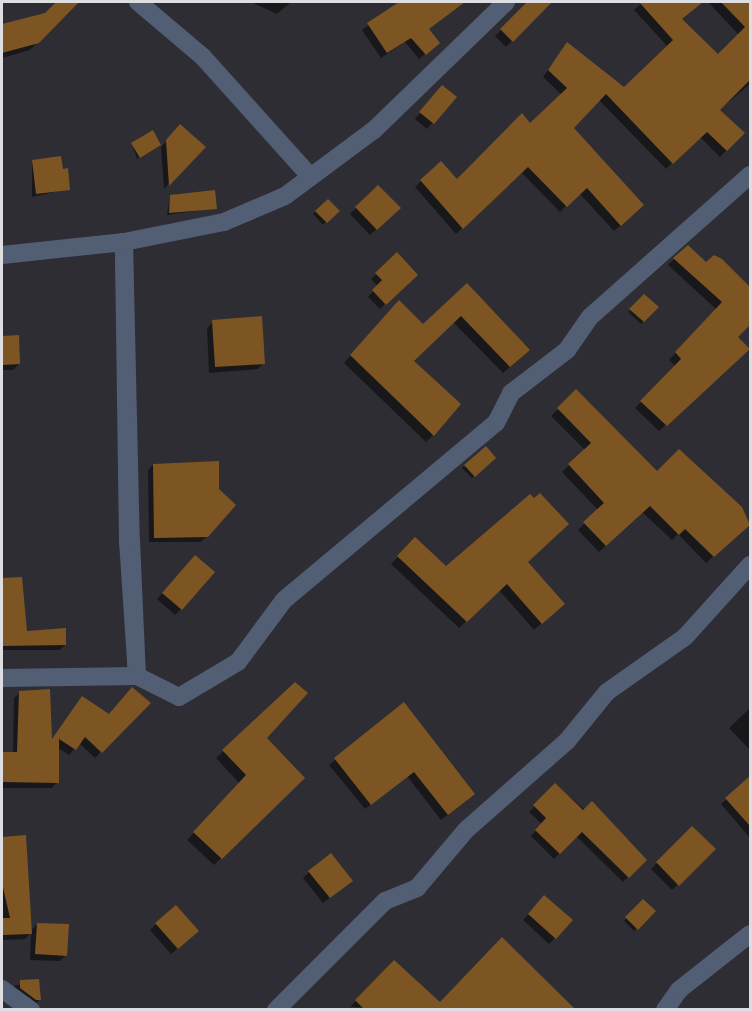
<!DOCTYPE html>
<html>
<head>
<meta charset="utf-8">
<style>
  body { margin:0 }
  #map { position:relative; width:752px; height:1011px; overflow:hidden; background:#2e2d34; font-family:Mulish,sans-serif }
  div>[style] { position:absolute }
  .shadow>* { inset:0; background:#0007 }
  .building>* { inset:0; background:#7d5523 }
  .minor>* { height:18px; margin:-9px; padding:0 9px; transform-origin:9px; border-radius:9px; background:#525e74 }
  span { translate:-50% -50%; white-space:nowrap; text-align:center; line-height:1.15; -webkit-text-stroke:4.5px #161619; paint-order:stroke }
  .frame { position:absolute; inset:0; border:3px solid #dedde1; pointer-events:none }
</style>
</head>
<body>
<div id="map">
  <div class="shadow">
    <i style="clip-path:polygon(58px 2px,75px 4px,30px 50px,2px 58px,2px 26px,45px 15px)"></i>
    <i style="clip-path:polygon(251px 2px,291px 2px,277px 14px)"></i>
    <i style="clip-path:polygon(401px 2px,400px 2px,465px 2px,427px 29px,433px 48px,419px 59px,405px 42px,381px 58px,362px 30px)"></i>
    <i style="clip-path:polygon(529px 2px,543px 9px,506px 47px,495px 36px)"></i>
    <i style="clip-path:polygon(643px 2px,702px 2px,681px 20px,718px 56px,739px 35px,708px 2px,750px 2px,746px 37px,750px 84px,719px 110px,743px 133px,720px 157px,700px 137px,666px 169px,599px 100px,572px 128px,636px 212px,614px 231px,579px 193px,560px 212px,521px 172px,456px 234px,415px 187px,421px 181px,457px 181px,530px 125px,562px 95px,543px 77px,567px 44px,625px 89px,668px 47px,634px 10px)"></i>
    <i style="clip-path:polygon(436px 93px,455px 97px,427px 129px,415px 119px)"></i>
    <i style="clip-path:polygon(180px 126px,204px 147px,164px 189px,161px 147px)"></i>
    <i style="clip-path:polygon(132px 144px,157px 147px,137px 159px)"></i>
    <i style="clip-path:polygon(32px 161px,68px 189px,32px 197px)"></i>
    <i style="clip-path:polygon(378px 187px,399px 208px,370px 235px,350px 214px)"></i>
    <i style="clip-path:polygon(170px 196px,216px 208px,167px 215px)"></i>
    <i style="clip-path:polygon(328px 201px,338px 211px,323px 225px,313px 214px)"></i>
    <i style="clip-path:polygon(397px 254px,416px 275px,380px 309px,368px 297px,378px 286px,371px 279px)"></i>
    <i style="clip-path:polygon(674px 259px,706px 265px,721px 260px,750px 289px,750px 322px,736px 337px,742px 355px,659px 431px,635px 408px,675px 366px,669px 360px,716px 309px,668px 265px)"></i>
    <i style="clip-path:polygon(467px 285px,521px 357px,503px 373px,453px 322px,412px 361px,433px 435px,426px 442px,344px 363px,392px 309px,423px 326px)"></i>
    <i style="clip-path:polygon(644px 296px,656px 307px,641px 324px,628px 312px)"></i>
    <i style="clip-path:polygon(213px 322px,264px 363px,258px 369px,209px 373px,207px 328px)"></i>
    <i style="clip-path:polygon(2px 337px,17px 337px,19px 364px,13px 370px,2px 370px)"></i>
    <i style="clip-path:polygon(576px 391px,657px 473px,679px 451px,750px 523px,706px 563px,678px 534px,672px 540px,642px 512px,599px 552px,578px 530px,598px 510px,562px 472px,585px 450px,551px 416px)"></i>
    <i style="clip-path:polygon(486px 448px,494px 458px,472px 478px,462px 468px)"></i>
    <i style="clip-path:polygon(153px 465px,207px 536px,201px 542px,149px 542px,148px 470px)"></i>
    <i style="clip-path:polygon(415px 539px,446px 568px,526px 562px,556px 610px,534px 630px,499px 590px,459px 628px,391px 564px)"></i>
    <i style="clip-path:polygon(189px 563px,181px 609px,175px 615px,157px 599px)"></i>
    <i style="clip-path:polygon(21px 578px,26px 633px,65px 645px,60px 650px,2px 650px,2px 579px)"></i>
    <i style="clip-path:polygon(295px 684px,265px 738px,303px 778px,214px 865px,187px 840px,240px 784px,216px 758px)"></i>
    <i style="clip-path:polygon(20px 692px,51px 741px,149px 703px,95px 758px,79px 743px,69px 755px,57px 747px,57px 782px,52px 788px,2px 788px,2px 754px,13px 753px,14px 698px)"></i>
    <i style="clip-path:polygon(404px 704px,467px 800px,441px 820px,407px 776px,365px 809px,329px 765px)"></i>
    <i style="clip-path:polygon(750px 708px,750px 750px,729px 728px)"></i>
    <i style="clip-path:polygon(750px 778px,750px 838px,721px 804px)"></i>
    <i style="clip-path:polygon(555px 785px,645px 860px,623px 882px,576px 836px,554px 859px,531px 836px,542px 824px,529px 812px)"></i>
    <i style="clip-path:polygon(692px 828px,714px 849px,672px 890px,651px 869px)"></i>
    <i style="clip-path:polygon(24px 836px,31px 931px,37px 924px,66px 955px,60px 961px,30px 960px,31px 933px,25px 939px,2px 940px,2px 838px)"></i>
    <i style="clip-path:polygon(309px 872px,345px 886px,323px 903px,303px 878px)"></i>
    <i style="clip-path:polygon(643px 901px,654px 911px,634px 931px,624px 921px)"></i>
    <i style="clip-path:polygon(539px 903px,555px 938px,549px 944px,523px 920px)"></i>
    <i style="clip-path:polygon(156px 924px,191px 937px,171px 954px,150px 930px)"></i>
    <i style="clip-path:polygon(394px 962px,439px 1003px,444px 1010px,350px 1007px)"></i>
    <i style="clip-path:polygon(38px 980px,40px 999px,34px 1005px,6px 988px)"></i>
  </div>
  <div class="building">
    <i style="clip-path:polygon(56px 2px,79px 2px,39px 43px,2px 53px,2px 24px,45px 13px)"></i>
    <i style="clip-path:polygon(399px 2px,465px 2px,429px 29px,440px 43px,426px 55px,411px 38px,387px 53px,367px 23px)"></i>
    <i style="clip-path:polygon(527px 2px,552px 2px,513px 42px,500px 29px)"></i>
    <i style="clip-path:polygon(639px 2px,703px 2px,682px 19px,718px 54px,745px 27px,721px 2px,750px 2px,750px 80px,720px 110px,745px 133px,727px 151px,707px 132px,673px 164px,606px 94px,574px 128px,644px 205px,621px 226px,587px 188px,567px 207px,528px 167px,463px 229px,420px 180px,441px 161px,457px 179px,522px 113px,530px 123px,567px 88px,548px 70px,567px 42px,624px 87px,673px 40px)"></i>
    <i style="clip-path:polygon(442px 85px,457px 97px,434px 124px,419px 112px)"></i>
    <i style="clip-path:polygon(180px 124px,206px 147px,169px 186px,166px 140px)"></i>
    <i style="clip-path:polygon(153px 130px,161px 145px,140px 158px,131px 143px)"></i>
    <i style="clip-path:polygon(61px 156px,63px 169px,68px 168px,70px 190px,36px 194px,32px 160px)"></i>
    <i style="clip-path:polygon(378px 185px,401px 208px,377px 230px,355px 207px)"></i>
    <i style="clip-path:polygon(215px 190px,217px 209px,169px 213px,170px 195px)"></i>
    <i style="clip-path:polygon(328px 199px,340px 211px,327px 223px,315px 211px)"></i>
    <i style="clip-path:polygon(688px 245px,706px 262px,714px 255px,722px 259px,750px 287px,750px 325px,738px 337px,750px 349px,667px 426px,640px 401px,681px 359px,675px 352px,722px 302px,673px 258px)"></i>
    <i style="clip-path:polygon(397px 252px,418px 275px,386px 305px,372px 290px,382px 280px,375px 273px)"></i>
    <i style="clip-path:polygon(467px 283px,530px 350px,510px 367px,461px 316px,414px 361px,461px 404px,434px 436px,350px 355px,399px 300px,423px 324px)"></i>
    <i style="clip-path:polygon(644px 294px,659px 307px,644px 322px,629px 309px)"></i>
    <i style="clip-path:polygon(262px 316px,265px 364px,215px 367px,212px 320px)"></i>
    <i style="clip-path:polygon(19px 335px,20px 364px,2px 365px,2px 336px)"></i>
    <i style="clip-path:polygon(576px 389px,657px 471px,679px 449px,742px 507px,750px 525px,714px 557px,685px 529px,679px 535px,650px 506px,606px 546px,583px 522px,604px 503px,568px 464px,591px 443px,557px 408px)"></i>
    <i style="clip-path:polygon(486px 446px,496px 458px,475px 477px,464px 465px)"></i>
    <i style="clip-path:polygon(219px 461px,219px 489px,236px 505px,208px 537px,154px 538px,153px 464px)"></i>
    <i style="clip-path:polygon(540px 493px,569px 524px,528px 562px,565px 604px,542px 624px,507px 584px,467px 622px,397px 556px,415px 537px,446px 566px,530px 494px,534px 498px)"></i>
    <i style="clip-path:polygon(195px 555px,215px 572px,182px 610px,162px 593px)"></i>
    <i style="clip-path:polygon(22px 577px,27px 631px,66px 628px,66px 645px,2px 646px,2px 578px)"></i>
    <i style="clip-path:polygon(295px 682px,308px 693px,267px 738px,305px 778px,222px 859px,193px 832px,246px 775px,222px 750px)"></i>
    <i style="clip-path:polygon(132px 687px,151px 703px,102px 753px,85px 737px,76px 750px,59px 739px,59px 783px,2px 782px,2px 752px,17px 752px,19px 691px,50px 689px,52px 739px,82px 696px,109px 714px)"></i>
    <i style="clip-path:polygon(404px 702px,475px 794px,448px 815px,414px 772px,371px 805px,334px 758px)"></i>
    <i style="clip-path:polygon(750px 776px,750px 826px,725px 798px)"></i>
    <i style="clip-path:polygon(555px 783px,583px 810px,592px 801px,647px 860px,629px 878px,582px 832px,560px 854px,535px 830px,546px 818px,533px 805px)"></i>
    <i style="clip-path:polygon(692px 826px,716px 849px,679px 886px,656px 862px)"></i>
    <i style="clip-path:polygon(26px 835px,32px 934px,2px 935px,2px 918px,10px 918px,2px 883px,2px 837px)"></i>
    <i style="clip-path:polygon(331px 853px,353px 881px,330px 898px,308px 871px)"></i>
    <i style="clip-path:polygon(544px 895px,573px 920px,556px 939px,528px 914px)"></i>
    <i style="clip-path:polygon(643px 899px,656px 911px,638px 930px,625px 917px)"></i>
    <i style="clip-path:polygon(176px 905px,199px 931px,178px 949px,155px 923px)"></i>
    <i style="clip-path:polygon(37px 923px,69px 924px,67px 956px,35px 954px)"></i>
    <i style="clip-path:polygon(502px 937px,576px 1010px,365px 1010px,355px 1000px,394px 960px,440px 1002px)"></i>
    <i style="clip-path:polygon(39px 979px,41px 1000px,36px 1000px,20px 988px,20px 980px)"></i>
  </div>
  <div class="minor">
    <i style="left:138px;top:2px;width:85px;rotate:40.2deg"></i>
    <i style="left:203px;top:57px;width:157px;rotate:48.1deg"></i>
    <i style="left:124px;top:242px;width:298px;rotate:88.7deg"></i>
    <i style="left:131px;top:540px;width:136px;rotate:87.5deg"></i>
    <i style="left:137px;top:676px;width:134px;rotate:-93.8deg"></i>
    <i style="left:128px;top:542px;width:300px;rotate:-90.8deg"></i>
    <i style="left:2px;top:255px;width:123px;rotate:-6.1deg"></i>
    <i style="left:124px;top:242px;width:102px;rotate:-11.3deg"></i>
    <i style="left:224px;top:222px;width:66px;rotate:-23.1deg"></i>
    <i style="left:285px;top:196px;width:111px;rotate:-36.6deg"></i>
    <i style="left:374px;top:130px;width:184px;rotate:-44.1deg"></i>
    <i style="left:2px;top:678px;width:135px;rotate:-0.8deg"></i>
    <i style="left:137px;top:676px;width:47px;rotate:26.6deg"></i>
    <i style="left:179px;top:697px;width:69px;rotate:-30.7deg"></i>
    <i style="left:238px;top:662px;width:77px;rotate:-53.4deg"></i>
    <i style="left:284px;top:600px;width:276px;rotate:-39.9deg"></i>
    <i style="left:496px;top:423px;width:34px;rotate:-63deg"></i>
    <i style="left:511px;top:393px;width:71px;rotate:-37.5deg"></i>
    <i style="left:567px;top:350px;width:40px;rotate:-55.1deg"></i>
    <i style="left:590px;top:317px;width:214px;rotate:-41.6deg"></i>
    <i style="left:2px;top:989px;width:36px;rotate:36deg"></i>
    <i style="left:276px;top:1010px;width:154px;rotate:-45deg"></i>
    <i style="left:385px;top:901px;width:35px;rotate:-22deg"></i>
    <i style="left:417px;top:888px;width:76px;rotate:-49.8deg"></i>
    <i style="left:466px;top:830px;width:135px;rotate:-41.4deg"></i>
    <i style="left:567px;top:741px;width:63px;rotate:-50.8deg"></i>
    <i style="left:607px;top:692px;width:95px;rotate:-35.2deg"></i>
    <i style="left:685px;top:637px;width:97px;rotate:-47.9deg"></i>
    <i style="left:665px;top:1010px;width:24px;rotate:-55deg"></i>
    <i style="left:679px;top:990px;width:90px;rotate:-38.3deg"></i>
  </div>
  <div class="frame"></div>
</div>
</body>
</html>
